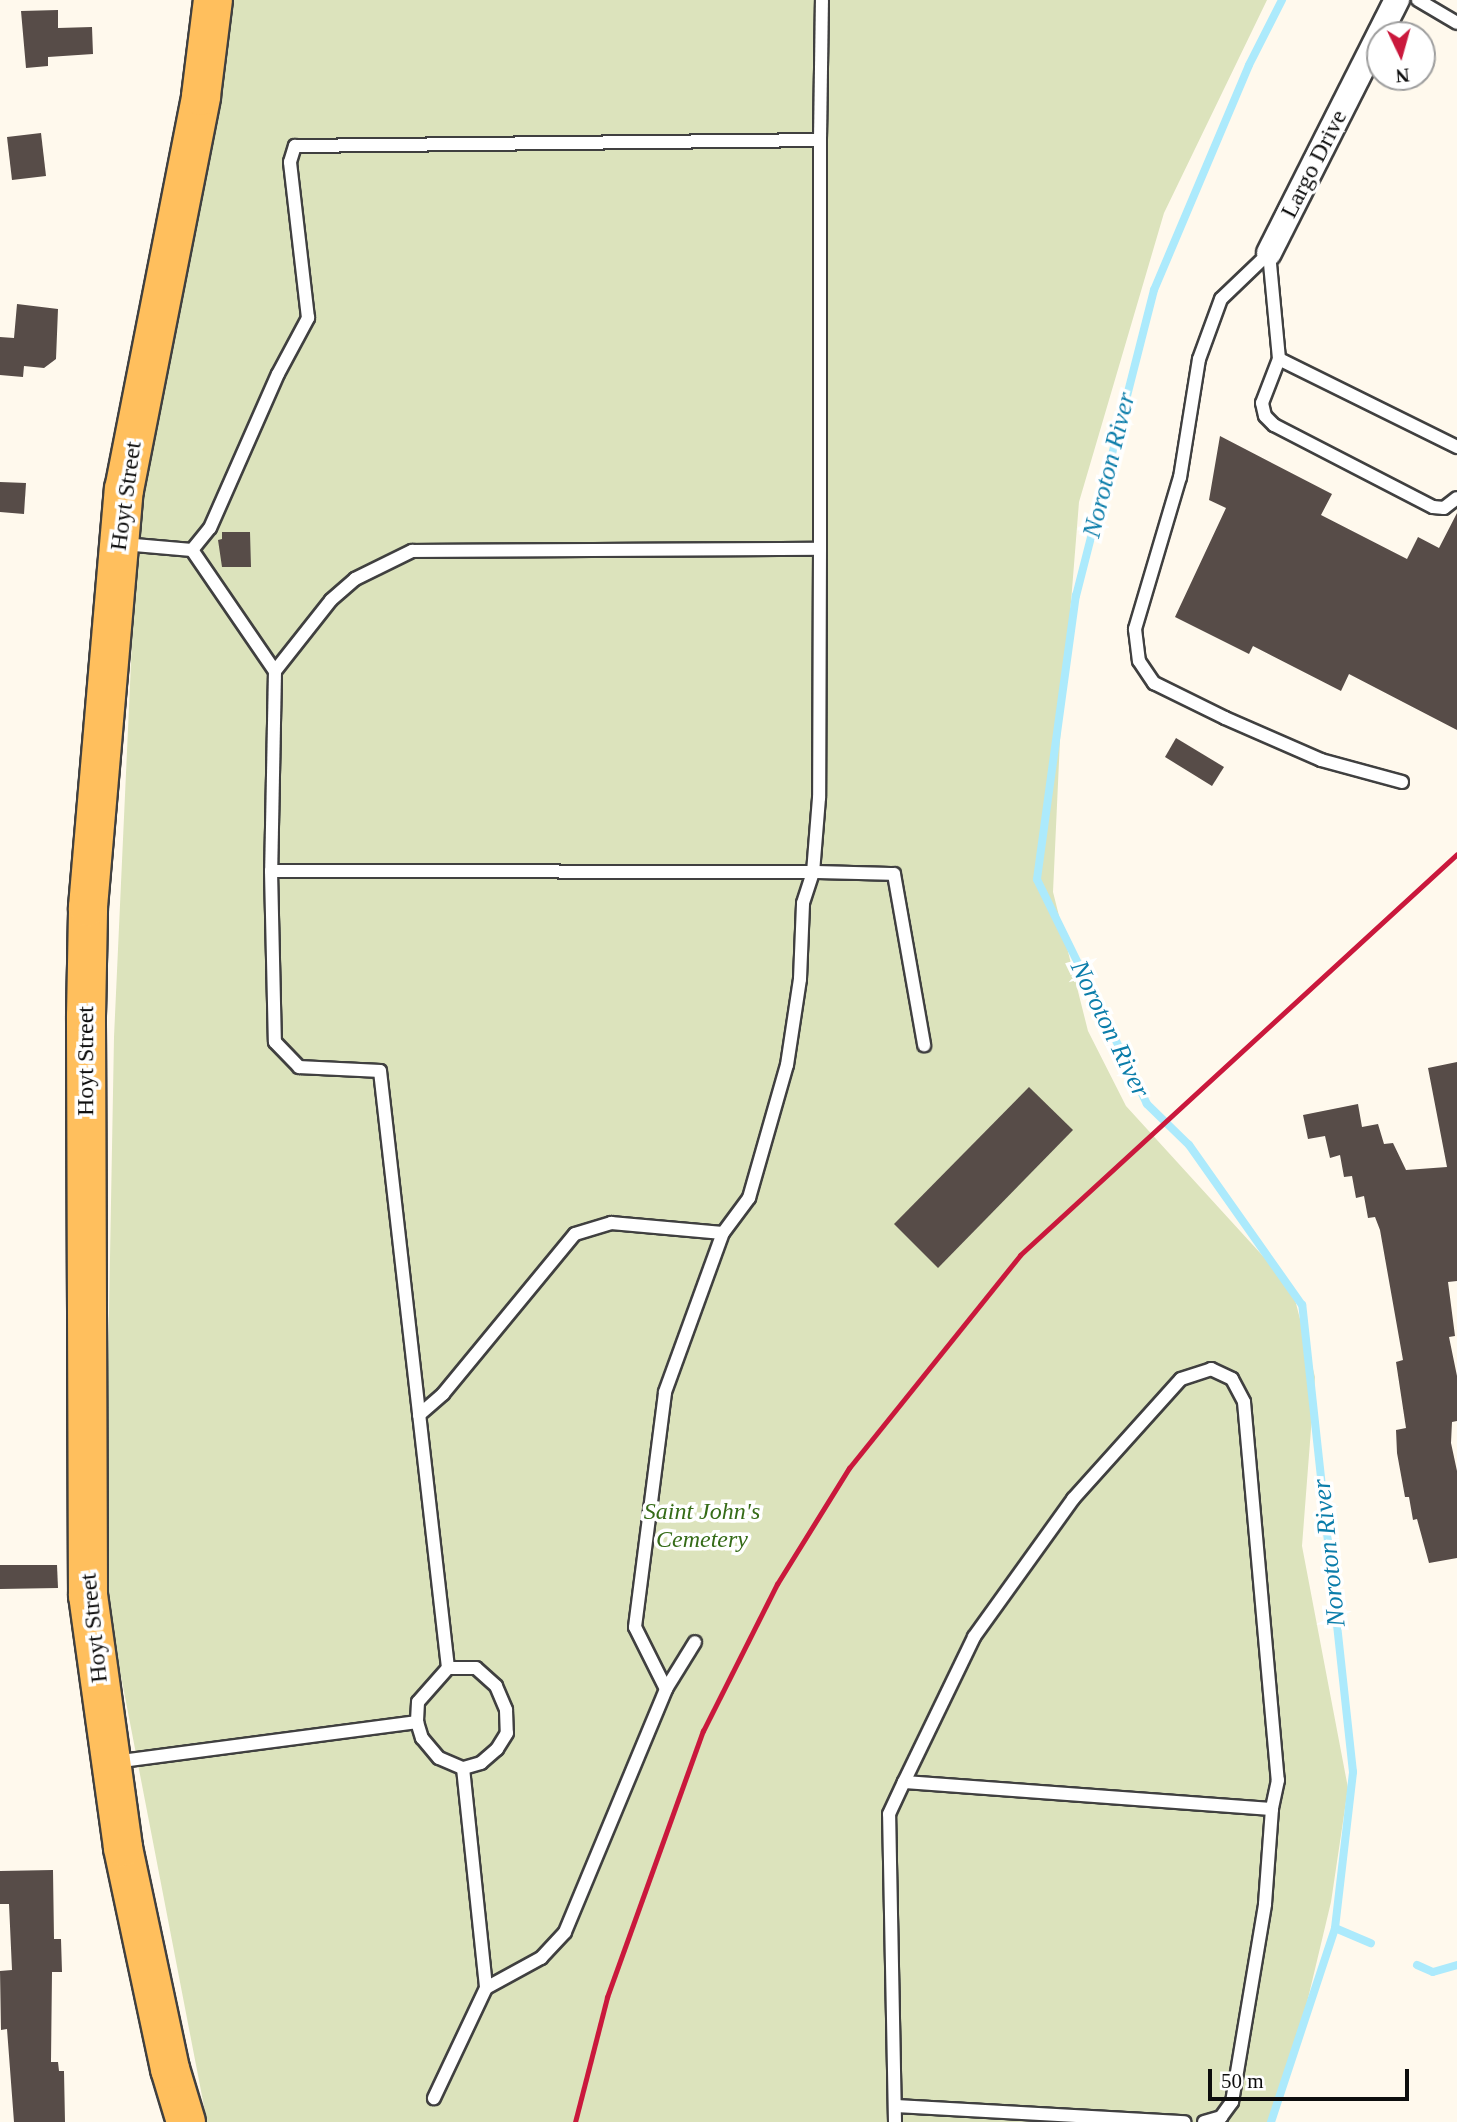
<!DOCTYPE html>
<html>
<head>
<meta charset="utf-8">
<style>
  body { margin:0 }
  #map { position:relative; width:1457px; height:2122px; overflow:hidden; background:#fff9ed; font-family:"Times New Roman",serif }
  div>[style] { position:absolute }
  .cemetery>* { inset:0; background:#dce3bc }
  .stream>* { height:8px; margin:-4px; padding:0 4px; transform-origin:4px; border-radius:4px; background:#aceafc }
  .building>* { inset:0; background:#574c48 }
  .roads { filter:drop-shadow(2px 0 #404040) drop-shadow(-2px 0 #404040) drop-shadow(0 2px #404040) drop-shadow(0 -2px #404040) }
  .lane>* { height:12px; margin:-6px; padding:0 6px; transform-origin:6px; border-radius:6px; background:#fff }
  .street>* { height:24px; margin:-12px; padding:0 12px; transform-origin:12px; border-radius:12px; background:#fff }
  .primary>* { height:38px; margin:-19px; padding:0 19px; transform-origin:19px; border-radius:19px; background:#ffbf5d }
  .rail>* { height:5px; margin:-2.5px; padding:0 2.5px; transform-origin:2.5px; border-radius:2.5px; background:#ca183c }
  span { translate:-50% -50%; white-space:nowrap; text-align:center; line-height:1.15; -webkit-text-stroke:7px #fff; paint-order:stroke }
  .street-label { font-size:24px; color:#0d0d0d }
  .park-label { font-size:24px; color:#356b17; font-style:italic }
  .water-label { font-size:26px; color:#0b7daa; font-style:italic }
  .north { position:absolute; left:1366px; top:21px; width:70px; height:70px; box-sizing:border-box; background:#fff; border:2px solid #9e9e9e; border-radius:50%; rotate:175deg; font-size:19px; font-weight:700; line-height:28px; text-align:center; color:#0d0d0d }
  .north::after { content:''; display:block; margin:auto; width:24px; height:32px; background:#ca183c; clip-path:polygon(50% 0,100% 100%,50% 72%,0 100%) }
  .scale { position:absolute; left:1208px; top:2069px; width:201px; height:32px; box-sizing:border-box; border:4px solid #0d0d0d; border-top:0; padding-left:9px; font-size:21px; line-height:24px; white-space:nowrap; color:#0d0d0d; -webkit-text-stroke:5px #fff; paint-order:stroke }
</style>
</head>
<body>
<div id="map">
  <div class="cemetery">
    <i style="clip-path:polygon(213px 0,1267px 0,1164px 213px,1079px 502px,1060px 740px,1053px 892px,1088px 1031px,1126px 1106px,1292px 1288px,1315px 1377px,1302px 1546px,1348px 1788px,1331px 1902px,1289px 2078px,1272px 2122px,207px 2122px,104px 1588px,114px 1037px,137px 531px)"></i>
  </div>
  <div class="stream">
    <i style="left:1335px;top:1928px;width:39px;rotate:23deg"></i>
    <i style="left:1417px;top:1965px;width:17px;rotate:24deg"></i>
    <i style="left:1433px;top:1972px;width:25px;rotate:-16deg"></i>
    <i style="left:1271px;top:2122px;width:204px;rotate:-71.7deg"></i>
    <i style="left:1335px;top:1928px;width:157px;rotate:-83.4deg"></i>
    <i style="left:1353px;top:1772px;width:470px;rotate:-96.2deg"></i>
    <i style="left:1302px;top:1305px;width:196px;rotate:-125.2deg"></i>
    <i style="left:1189px;top:1145px;width:59px;rotate:-135.7deg"></i>
    <i style="left:1147px;top:1104px;width:250px;rotate:-116.1deg"></i>
    <i style="left:1037px;top:879px;width:286px;rotate:-82.2deg"></i>
    <i style="left:1076px;top:596px;width:316px;rotate:-75.7deg"></i>
    <i style="left:1154px;top:290px;width:244px;rotate:-67.1deg"></i>
    <i style="left:1249px;top:65px;width:73px;rotate:-63.1deg"></i>
  </div>
  <div class="building">
    <i style="clip-path:polygon(58px 10px,58px 28px,92px 27px,93px 54px,48px 57px,48px 66px,26px 68px,21px 11px)"></i>
    <i style="clip-path:polygon(41px 133px,46px 176px,12px 180px,7px 137px)"></i>
    <i style="clip-path:polygon(17px 304px,58px 309px,56px 359px,44px 368px,24px 366px,23px 377px,0 375px,0 337px,14px 338px)"></i>
    <i style="clip-path:polygon(1220px 436px,1332px 494px,1321px 515px,1407px 559px,1418px 537px,1439px 548px,1457px 513px,1457px 730px,1349px 674px,1341px 691px,1253px 646px,1249px 654px,1175px 617px,1226px 508px,1209px 500px)"></i>
    <i style="clip-path:polygon(0 482px,26px 483px,24px 514px,0 512px)"></i>
    <i style="clip-path:polygon(222px 532px,250px 532px,251px 567px,222px 567px,218px 540px,222px 539px)"></i>
    <i style="clip-path:polygon(1176px 738px,1224px 767px,1212px 786px,1165px 757px)"></i>
    <i style="clip-path:polygon(1457px 1062px,1457px 1281px,1448px 1282px,1455px 1336px,1449px 1337px,1457px 1376px,1457px 1421px,1452px 1422px,1451px 1443px,1457px 1471px,1457px 1558px,1429px 1563px,1417px 1519px,1413px 1520px,1409px 1497px,1405px 1497px,1397px 1453px,1396px 1430px,1406px 1428px,1396px 1362px,1403px 1360px,1380px 1230px,1375px 1217px,1368px 1218px,1364px 1196px,1356px 1198px,1352px 1176px,1344px 1177px,1340px 1155px,1330px 1158px,1325px 1136px,1308px 1139px,1303px 1115px,1358px 1104px,1362px 1127px,1378px 1124px,1384px 1144px,1393px 1143px,1406px 1170px,1447px 1167px,1428px 1068px)"></i>
    <i style="clip-path:polygon(1029px 1087px,1073px 1130px,938px 1268px,894px 1224px)"></i>
    <i style="clip-path:polygon(0 1565px,57px 1565px,58px 1588px,0 1589px)"></i>
    <i style="clip-path:polygon(53px 1870px,54px 1939px,61px 1939px,62px 1972px,52px 1972px,51px 2062px,58px 2062px,59px 2071px,64px 2071px,65px 2122px,14px 2122px,7px 2029px,1px 2030px,0 1971px,12px 1970px,9px 1904px,0 1904px,0 1871px)"></i>
  </div>
  <div class="roads">
    <div class="lane">
      <i style="left:1418px;top:0;width:45px;rotate:30.5deg"></i>
      <i style="left:820px;top:140px;width:140px;rotate:-89.2deg"></i>
      <i style="left:1269px;top:253px;width:66px;rotate:136.2deg"></i>
      <i style="left:1221px;top:299px;width:64px;rotate:110.1deg"></i>
      <i style="left:1199px;top:359px;width:120px;rotate:99.1deg"></i>
      <i style="left:1180px;top:477px;width:159px;rotate:106.5deg"></i>
      <i style="left:1135px;top:629px;width:32px;rotate:83deg"></i>
      <i style="left:1139px;top:661px;width:27px;rotate:56deg"></i>
      <i style="left:1154px;top:683px;width:79px;rotate:26.2deg"></i>
      <i style="left:1225px;top:718px;width:105px;rotate:23.6deg"></i>
      <i style="left:1321px;top:760px;width:84px;rotate:15.2deg"></i>
      <i style="left:1269px;top:253px;width:106px;rotate:84.6deg"></i>
      <i style="left:1279px;top:359px;width:47px;rotate:111.1deg"></i>
      <i style="left:1262px;top:403px;width:13px;rotate:77deg"></i>
      <i style="left:1265px;top:416px;width:13px;rotate:45deg"></i>
      <i style="left:1274px;top:425px;width:179px;rotate:27.3deg"></i>
      <i style="left:1433px;top:507px;width:11px;rotate:5deg"></i>
      <i style="left:1444px;top:508px;width:16px;rotate:-38deg"></i>
      <i style="left:1279px;top:359px;width:199px;rotate:26.3deg"></i>
      <i style="left:123px;top:544px;width:69px;rotate:5deg"></i>
      <i style="left:192px;top:550px;width:147px;rotate:55.6deg"></i>
      <i style="left:275px;top:671px;width:200px;rotate:91.1deg"></i>
      <i style="left:192px;top:550px;width:28px;rotate:-51deg"></i>
      <i style="left:210px;top:528px;width:168px;rotate:-66.2deg"></i>
      <i style="left:278px;top:374px;width:64px;rotate:-61.8deg"></i>
      <i style="left:308px;top:318px;width:157px;rotate:-96.6deg"></i>
      <i style="left:290px;top:162px;width:17px;rotate:-73deg"></i>
      <i style="left:295px;top:146px;width:525px;rotate:-0.65deg"></i>
      <i style="left:820px;top:140px;width:409px;rotate:90deg"></i>
      <i style="left:275px;top:671px;width:90px;rotate:-51.7deg"></i>
      <i style="left:331px;top:600px;width:32px;rotate:-41deg"></i>
      <i style="left:355px;top:579px;width:64px;rotate:-26.2deg"></i>
      <i style="left:412px;top:551px;width:408px;rotate:-0.3deg"></i>
      <i style="left:820px;top:549px;width:249px;rotate:90.2deg"></i>
      <i style="left:819px;top:798px;width:74px;rotate:94.6deg"></i>
      <i style="left:813px;top:872px;width:542px;rotate:-179.89deg"></i>
      <i style="left:271px;top:871px;width:171px;rotate:88.7deg"></i>
      <i style="left:275px;top:1042px;width:35px;rotate:46deg"></i>
      <i style="left:299px;top:1067px;width:81px;rotate:2.8deg"></i>
      <i style="left:380px;top:1071px;width:601px;rotate:83.5deg"></i>
      <i style="left:448px;top:1668px;width:45px;rotate:131.4deg"></i>
      <i style="left:418px;top:1702px;width:20px;rotate:93deg"></i>
      <i style="left:419px;top:1415px;width:32px;rotate:-41deg"></i>
      <i style="left:443px;top:1394px;width:207px;rotate:-50.5deg"></i>
      <i style="left:575px;top:1234px;width:38px;rotate:-17deg"></i>
      <i style="left:611px;top:1223px;width:112px;rotate:5.1deg"></i>
      <i style="left:723px;top:1233px;width:44px;rotate:-53.4deg"></i>
      <i style="left:749px;top:1198px;width:138px;rotate:-74.1deg"></i>
      <i style="left:787px;top:1065px;width:87px;rotate:-81.4deg"></i>
      <i style="left:800px;top:979px;width:76px;rotate:-87.7deg"></i>
      <i style="left:803px;top:903px;width:33px;rotate:-72deg"></i>
      <i style="left:813px;top:872px;width:81px;rotate:1.4deg"></i>
      <i style="left:894px;top:874px;width:174px;rotate:80deg"></i>
      <i style="left:448px;top:1668px;width:28px"></i>
      <i style="left:476px;top:1668px;width:27px;rotate:42deg"></i>
      <i style="left:496px;top:1686px;width:26px;rotate:67deg"></i>
      <i style="left:506px;top:1710px;width:23px;rotate:88deg"></i>
      <i style="left:507px;top:1733px;width:19px;rotate:122deg"></i>
      <i style="left:497px;top:1749px;width:21px;rotate:139deg"></i>
      <i style="left:481px;top:1763px;width:19px;rotate:164deg"></i>
      <i style="left:666px;top:1689px;width:69px;rotate:-116.6deg"></i>
      <i style="left:635px;top:1627px;width:237px;rotate:-82.7deg"></i>
      <i style="left:665px;top:1392px;width:169px;rotate:-70deg"></i>
      <i style="left:114px;top:1762px;width:306px;rotate:-7.5deg"></i>
      <i style="left:417px;top:1722px;width:17px;rotate:73deg"></i>
      <i style="left:422px;top:1738px;width:26px;rotate:50deg"></i>
      <i style="left:439px;top:1758px;width:26px;rotate:23deg"></i>
      <i style="left:463px;top:1768px;width:221px;rotate:84deg"></i>
      <i style="left:486px;top:1988px;width:122px;rotate:115.3deg"></i>
      <i style="left:486px;top:1988px;width:63px;rotate:-28.6deg"></i>
      <i style="left:541px;top:1958px;width:35px;rotate:-47deg"></i>
      <i style="left:565px;top:1932px;width:263px;rotate:-67.4deg"></i>
      <i style="left:666px;top:1689px;width:55px;rotate:-58.3deg"></i>
      <i style="left:896px;top:2106px;width:289px;rotate:3.2deg"></i>
      <i style="left:895px;top:2122px;width:308px;rotate:-91.1deg"></i>
      <i style="left:889px;top:1814px;width:35px;rotate:-65deg"></i>
      <i style="left:904px;top:1782px;width:161px;rotate:-64.2deg"></i>
      <i style="left:974px;top:1637px;width:170px;rotate:-54.3deg"></i>
      <i style="left:1073px;top:1499px;width:161px;rotate:-48deg"></i>
      <i style="left:1181px;top:1379px;width:32px;rotate:-18deg"></i>
      <i style="left:1211px;top:1369px;width:23px;rotate:25deg"></i>
      <i style="left:1232px;top:1379px;width:26px;rotate:62deg"></i>
      <i style="left:1244px;top:1402px;width:380px;rotate:84.9deg"></i>
      <i style="left:1278px;top:1780px;width:30px;rotate:102deg"></i>
      <i style="left:1272px;top:1809px;width:369px;rotate:-175.8deg"></i>
      <i style="left:1204px;top:2122px;width:18px;rotate:-16deg"></i>
      <i style="left:1221px;top:2117px;width:19px;rotate:-54deg"></i>
      <i style="left:1232px;top:2102px;width:201px;rotate:-80.5deg"></i>
      <i style="left:1265px;top:1904px;width:95px;rotate:-85.8deg"></i>
    </div>
    <div class="street">
      <i style="left:1269px;top:253px;width:284px;rotate:-63.2deg"></i>
    </div>
    <div class="primary">
      <i style="left:186px;top:2122px;width:55px;rotate:-106.8deg"></i>
      <i style="left:170px;top:2069px;width:227px;rotate:-102deg"></i>
      <i style="left:123px;top:1847px;width:253px;rotate:-97.9deg"></i>
      <i style="left:88px;top:1596px;width:580px;rotate:-90.2deg"></i>
      <i style="left:86px;top:1016px;width:109px;rotate:-88.9deg"></i>
      <i style="left:88px;top:907px;width:419px;rotate:-85.1deg"></i>
      <i style="left:124px;top:490px;width:401px;rotate:-78.9deg"></i>
      <i style="left:201px;top:96px;width:97px;rotate:-82.9deg"></i>
    </div>
  </div>
  <div class="rail">
    <i style="left:575px;top:2122px;width:129px;rotate:-75.6deg"></i>
    <i style="left:607px;top:1997px;width:283px;rotate:-70.2deg"></i>
    <i style="left:703px;top:1731px;width:165px;rotate:-63.3deg"></i>
    <i style="left:777px;top:1584px;width:137px;rotate:-58.2deg"></i>
    <i style="left:849px;top:1468px;width:273px;rotate:-51.2deg"></i>
    <i style="left:1020px;top:1255px;width:593px;rotate:-42.54deg"></i>
  </div>
  <div class="street-label">
    <span style="left:1314px;top:164px;rotate:-63deg">Largo Drive</span>
    <span style="left:126px;top:496px;rotate:-82deg">Hoyt Street</span>
    <span style="left:86px;top:1061px;rotate:-90deg">Hoyt Street</span>
    <span style="left:94px;top:1628px;rotate:-96deg">Hoyt Street</span>
  </div>
  <div class="park-label">
    <span style="left:702px;top:1526px">Saint John's<br>Cemetery</span>
  </div>
  <div class="water-label">
    <span style="left:1109px;top:465px;rotate:-76deg">Noroton River</span>
    <span style="left:1110px;top:1029px;rotate:64deg">Noroton River</span>
    <span style="left:1329px;top:1553px;rotate:-96deg">Noroton River</span>
  </div>
  <div class="north">N</div>
  <div class="scale">50 m</div>
</div>
</body>
</html>
